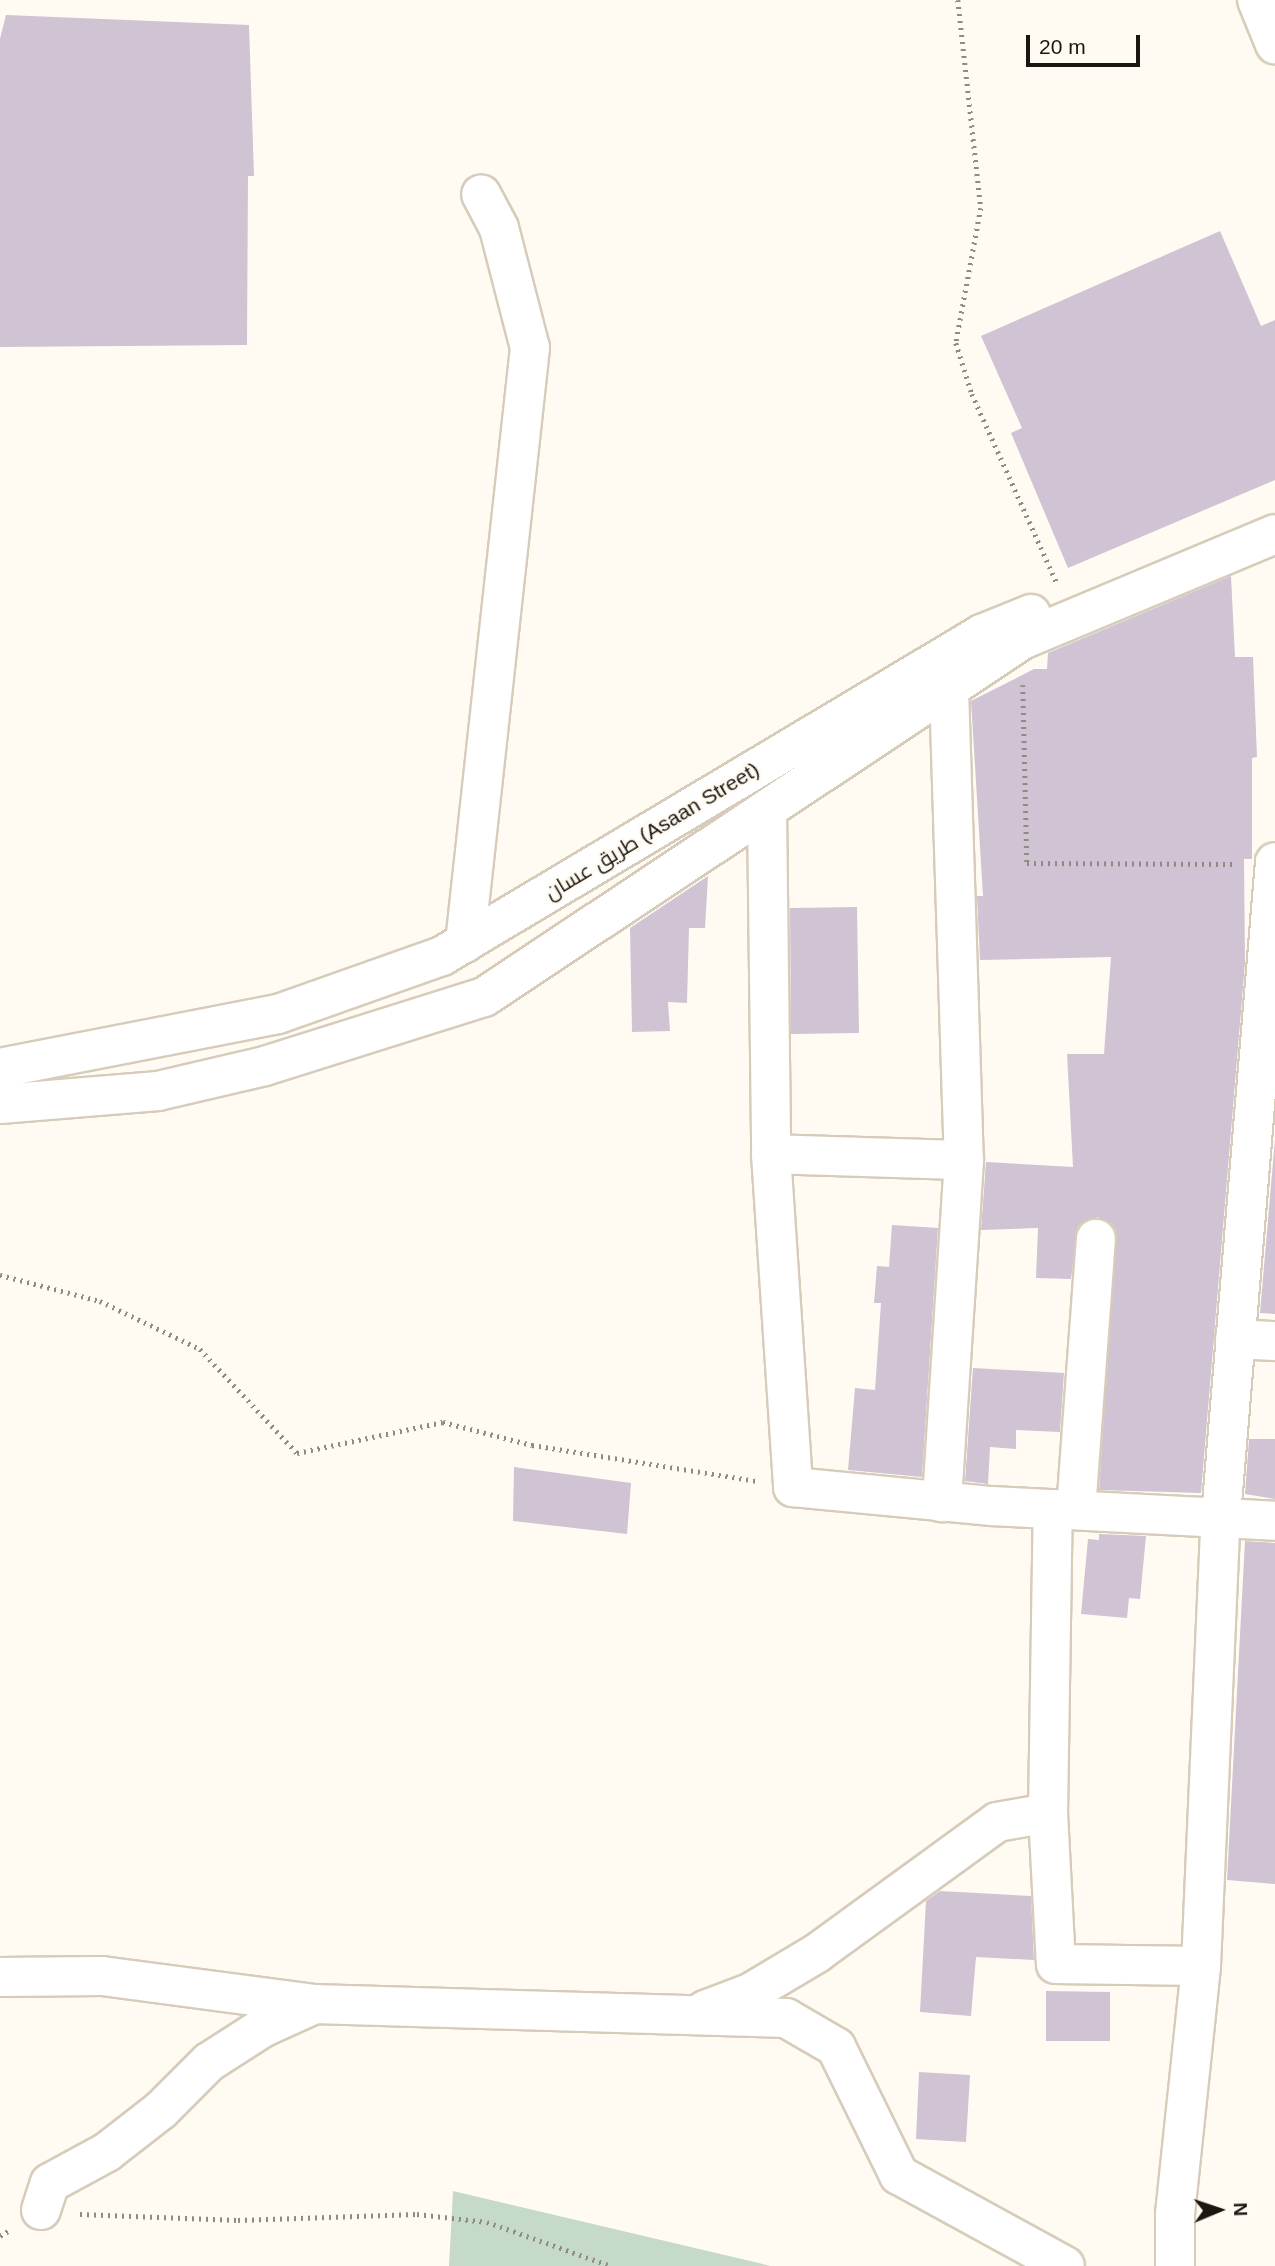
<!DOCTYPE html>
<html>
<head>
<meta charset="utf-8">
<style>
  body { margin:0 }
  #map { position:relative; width:1275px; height:2266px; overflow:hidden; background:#fffbf3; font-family:Helvetica,Cairo,sans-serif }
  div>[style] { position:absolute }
  .green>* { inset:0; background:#c6dac9 }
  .building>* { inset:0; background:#d0c3d3 }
  .path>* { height:4.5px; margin-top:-2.25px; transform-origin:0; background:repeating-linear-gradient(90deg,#8f8b83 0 2px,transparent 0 7px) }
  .roads { filter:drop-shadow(2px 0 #d7ccba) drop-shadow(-2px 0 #d7ccba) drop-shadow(0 2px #d7ccba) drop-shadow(0 -2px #d7ccba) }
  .minor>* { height:38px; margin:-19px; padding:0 19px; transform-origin:19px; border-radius:19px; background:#fff }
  span { translate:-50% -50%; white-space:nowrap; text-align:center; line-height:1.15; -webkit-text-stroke:5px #fffbf3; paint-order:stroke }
  .street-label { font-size:21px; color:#1b1710 }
  .north { position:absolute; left:1184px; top:2175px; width:70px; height:70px; -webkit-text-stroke:5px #fffbf3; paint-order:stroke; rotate:88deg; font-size:19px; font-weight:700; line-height:28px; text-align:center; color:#1b1710 }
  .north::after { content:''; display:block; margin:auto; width:24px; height:32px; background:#1b1710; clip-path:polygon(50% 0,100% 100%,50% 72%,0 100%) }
  .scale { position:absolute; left:1026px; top:35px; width:114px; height:32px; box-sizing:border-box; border:4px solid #1b1710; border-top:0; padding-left:9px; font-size:21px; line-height:24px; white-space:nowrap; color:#1b1710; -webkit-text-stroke:5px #fffbf3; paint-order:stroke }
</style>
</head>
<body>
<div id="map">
  <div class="green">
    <i style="clip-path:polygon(453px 2191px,771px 2266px,449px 2266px)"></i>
  </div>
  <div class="building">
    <i style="clip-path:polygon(6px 15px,249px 25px,254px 176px,248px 176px,247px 345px,0 347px,0 39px)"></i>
    <i style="clip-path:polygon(1220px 231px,1261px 326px,1275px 320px,1275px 480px,1068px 568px,1011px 433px,1022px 428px,981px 336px)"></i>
    <i style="clip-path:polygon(1231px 576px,1235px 657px,1253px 657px,1257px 757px,1252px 758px,1252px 859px,1244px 859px,1245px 963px,1201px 1493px,1099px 1490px,1116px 1230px,1098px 1217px,1078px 1226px,1071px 1279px,1036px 1278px,1038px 1228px,981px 1230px,986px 1162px,1073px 1167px,1067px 1054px,1104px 1054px,1111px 957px,980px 960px,977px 896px,983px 896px,971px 701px,1034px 669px,1047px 669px,1048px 653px)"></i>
    <i style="clip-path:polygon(708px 876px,705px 928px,689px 928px,687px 1003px,668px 1002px,670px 1031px,632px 1032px,630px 928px)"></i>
    <i style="clip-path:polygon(857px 907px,859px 1033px,791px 1034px,790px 908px)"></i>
    <i style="clip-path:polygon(1275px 1139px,1275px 1314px,1260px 1313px)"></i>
    <i style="clip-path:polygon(892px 1225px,938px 1228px,922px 1477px,848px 1470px,855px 1388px,875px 1390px,881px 1303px,874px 1303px,877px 1266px,889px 1267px)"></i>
    <i style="clip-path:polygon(973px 1368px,1064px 1373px,1060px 1432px,1016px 1430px,1016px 1449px,990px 1447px,988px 1484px,965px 1481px)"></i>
    <i style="clip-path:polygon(1249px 1439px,1275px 1439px,1275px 1499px,1245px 1494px)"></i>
    <i style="clip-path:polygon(514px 1467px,631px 1483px,627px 1534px,513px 1521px)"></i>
    <i style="clip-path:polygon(1099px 1534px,1146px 1536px,1140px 1599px,1129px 1598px,1127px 1618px,1081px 1614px,1088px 1539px,1099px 1540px)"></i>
    <i style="clip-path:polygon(1245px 1541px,1275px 1543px,1275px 1884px,1227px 1880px)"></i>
    <i style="clip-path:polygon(940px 1891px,1031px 1896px,1034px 1960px,976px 1957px,971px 2016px,920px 2012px,926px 1901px)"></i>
    <i style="clip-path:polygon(1046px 1991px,1110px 1992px,1110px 2041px,1046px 2041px)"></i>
    <i style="clip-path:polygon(919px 2072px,970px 2075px,966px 2142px,916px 2139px)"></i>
  </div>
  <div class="path">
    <i style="left:958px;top:0;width:209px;rotate:83.7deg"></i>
    <i style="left:981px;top:208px;width:137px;rotate:100.5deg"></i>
    <i style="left:956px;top:343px;width:53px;rotate:72.6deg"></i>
    <i style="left:972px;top:394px;width:207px;rotate:65.8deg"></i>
    <i style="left:1023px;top:685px;width:178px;rotate:88.7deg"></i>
    <i style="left:1027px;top:863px;width:208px;rotate:0.3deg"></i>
    <i style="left:0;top:1275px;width:103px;rotate:14.6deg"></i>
    <i style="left:100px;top:1301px;width:111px;rotate:25.6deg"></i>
    <i style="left:200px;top:1349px;width:142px;rotate:47deg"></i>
    <i style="left:297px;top:1453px;width:149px;rotate:-12deg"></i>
    <i style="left:443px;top:1422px;width:92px;rotate:14.5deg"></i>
    <i style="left:532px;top:1445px;width:227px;rotate:9.1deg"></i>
    <i style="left:80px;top:2214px;width:158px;rotate:2.2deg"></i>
    <i style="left:238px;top:2220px;width:179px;rotate:-1.9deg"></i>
    <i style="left:417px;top:2214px;width:70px;rotate:6.5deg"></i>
    <i style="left:487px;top:2222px;width:132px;rotate:19.5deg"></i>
    <i style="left:0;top:2236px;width:13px;rotate:-32deg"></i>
  </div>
  <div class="roads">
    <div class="minor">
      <i style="left:1257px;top:0;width:48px;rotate:67.8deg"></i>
      <i style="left:949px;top:689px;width:471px;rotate:88.2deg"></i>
      <i style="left:767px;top:810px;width:344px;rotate:89.3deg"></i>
      <i style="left:771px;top:1154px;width:334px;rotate:86.2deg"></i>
      <i style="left:793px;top:1487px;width:200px;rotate:5.5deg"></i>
      <i style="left:992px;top:1506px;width:283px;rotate:3deg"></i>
      <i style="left:465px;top:943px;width:599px;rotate:-83.77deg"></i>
      <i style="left:530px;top:348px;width:124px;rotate:-104.5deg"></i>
      <i style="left:499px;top:228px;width:38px;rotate:-118deg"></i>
      <i style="left:0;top:1068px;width:283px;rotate:-11deg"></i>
      <i style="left:278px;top:1014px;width:174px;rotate:-19.5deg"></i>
      <i style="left:442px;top:956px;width:629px;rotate:-30.81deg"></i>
      <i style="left:982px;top:634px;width:53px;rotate:-22.2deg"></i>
      <i style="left:0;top:1104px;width:159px;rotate:-4.7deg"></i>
      <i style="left:158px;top:1091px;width:110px;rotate:-13.2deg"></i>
      <i style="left:265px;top:1066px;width:230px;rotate:-17.5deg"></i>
      <i style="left:484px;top:997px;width:646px;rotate:-33.57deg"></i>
      <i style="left:1022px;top:640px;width:274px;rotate:-22.7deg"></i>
      <i style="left:771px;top:1154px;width:193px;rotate:1.8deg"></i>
      <i style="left:964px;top:1160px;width:343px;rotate:93.7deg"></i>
      <i style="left:1235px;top:1339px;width:40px;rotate:2.9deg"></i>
      <i style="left:1076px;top:1510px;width:272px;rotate:-85.8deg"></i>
      <i style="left:1048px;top:1813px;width:151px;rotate:87deg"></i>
      <i style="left:1056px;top:1964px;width:145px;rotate:0.8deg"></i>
      <i style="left:0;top:1977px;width:102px;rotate:-0.6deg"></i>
      <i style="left:102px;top:1976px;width:215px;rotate:7.5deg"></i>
      <i style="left:315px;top:2004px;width:471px;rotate:1.7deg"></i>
      <i style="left:786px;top:2018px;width:58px;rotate:30.1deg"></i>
      <i style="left:836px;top:2047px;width:143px;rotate:63.8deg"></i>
      <i style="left:899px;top:2175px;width:189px;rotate:28.7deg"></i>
      <i style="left:705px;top:2010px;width:48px;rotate:-20.7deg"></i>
      <i style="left:750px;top:1993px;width:78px;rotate:-30.8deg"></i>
      <i style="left:817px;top:1953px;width:223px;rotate:-36deg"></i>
      <i style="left:997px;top:1822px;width:52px;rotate:-10deg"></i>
      <i style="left:1048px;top:1813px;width:304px;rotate:-89.1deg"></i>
      <i style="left:41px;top:2210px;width:28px;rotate:-72deg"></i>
      <i style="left:50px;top:2183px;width:65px;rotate:-28.5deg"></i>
      <i style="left:107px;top:2152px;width:68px;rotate:-37.9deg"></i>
      <i style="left:161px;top:2110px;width:68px;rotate:-45deg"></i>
      <i style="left:209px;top:2062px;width:63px;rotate:-32.7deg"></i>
      <i style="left:262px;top:2028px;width:58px;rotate:-24.4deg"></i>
      <i style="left:1175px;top:2266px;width:52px;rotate:-90deg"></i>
      <i style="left:1175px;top:2214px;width:249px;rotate:-84deg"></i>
      <i style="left:1201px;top:1966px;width:450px;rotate:-87.5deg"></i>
      <i style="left:1221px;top:1516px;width:656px;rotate:-85.28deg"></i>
    </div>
  </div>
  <div class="street-label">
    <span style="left:652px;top:831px;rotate:-31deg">طريق عسان (Asaan Street)</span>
  </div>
  <div class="north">N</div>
  <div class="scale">20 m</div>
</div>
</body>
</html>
